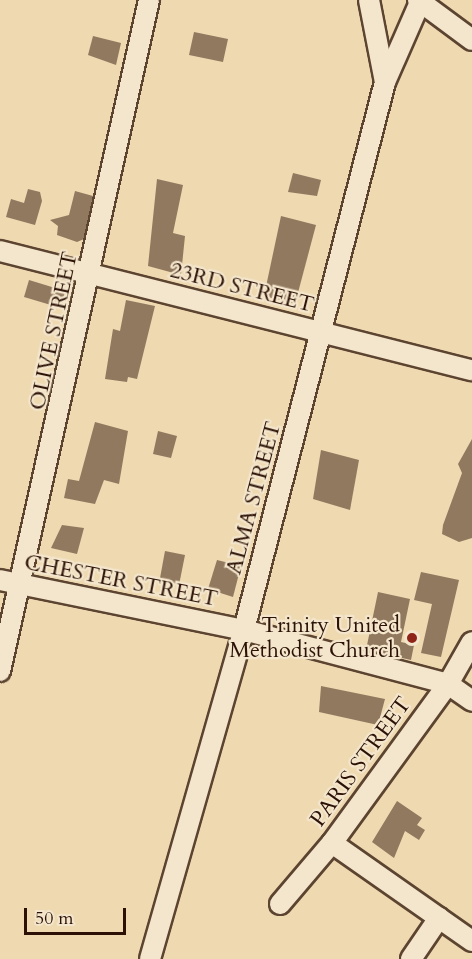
<!DOCTYPE html>
<html>
<head>
<meta charset="utf-8">
<style>
  body { margin:0 }
  #map { position:relative; width:472px; height:959px; overflow:hidden; background:#eed9b1; font-family:Cardo,serif }
  div>[style] { position:absolute }
  .building>* { inset:0; background:#91795f }
  .roads { filter:drop-shadow(2px 0 #5c4431) drop-shadow(-2px 0 #5c4431) drop-shadow(0 2px #5c4431) drop-shadow(0 -2px #5c4431) }
  .minor>* { height:20px; margin:-10px; padding:0 10px; transform-origin:10px; border-radius:10px; background:#f4e6cc }
  .dots>* { width:16px; height:16px; translate:-50% -50%; box-sizing:border-box; border:3px solid #f4e6cc; border-radius:50% }
  span { translate:-50% -50%; white-space:nowrap; text-align:center; line-height:1.15; -webkit-text-stroke:4.5px #f4e6cc; paint-order:stroke }
  .street-label { font-size:22px; color:#2c1206 }
  .poi-label { font-size:22px; color:#2c1206 }
  .right { translate:-100% -50%; text-align:right }
  .scale { position:absolute; left:24px; top:908px; width:102px; height:27px; box-sizing:border-box; border:3px solid #2c1206; border-top:0; padding-left:8px; font-size:18px; line-height:21px; white-space:nowrap; color:#2c1206; -webkit-text-stroke:4px #f4e6cc; paint-order:stroke }
</style>
</head>
<body>
<div id="map">
  <div class="building">
    <i style="clip-path:polygon(194px 32px,228px 39px,223px 62px,189px 55px)"></i>
    <i style="clip-path:polygon(93px 36px,121px 43px,116px 65px,88px 55px)"></i>
    <i style="clip-path:polygon(293px 173px,321px 180px,317px 196px,288px 192px)"></i>
    <i style="clip-path:polygon(157px 179px,183px 185px,173px 233px,185px 236px,181px 275px,148px 266px)"></i>
    <i style="clip-path:polygon(28px 189px,40px 192px,42px 201px,35px 225px,6px 217px,11px 199px,24px 203px)"></i>
    <i style="clip-path:polygon(75px 191px,93px 196px,84px 239px,77px 242px,57px 235px,58px 226px,50px 220px,69px 215px)"></i>
    <i style="clip-path:polygon(281px 216px,316px 225px,295px 304px,264px 296px)"></i>
    <i style="clip-path:polygon(29px 280px,65px 291px,61px 308px,24px 297px)"></i>
    <i style="clip-path:polygon(126px 300px,155px 306px,137px 379px,128px 377px,127px 382px,105px 379px,113px 329px,120px 331px)"></i>
    <i style="clip-path:polygon(95px 422px,128px 431px,119px 484px,104px 480px,95px 504px,64px 498px,68px 479px,79px 481px)"></i>
    <i style="clip-path:polygon(158px 431px,177px 436px,171px 458px,153px 454px)"></i>
    <i style="clip-path:polygon(472px 439px,472px 538px,459px 542px,442px 534px,443px 525px,462px 473px,458px 464px)"></i>
    <i style="clip-path:polygon(321px 450px,359px 460px,350px 510px,313px 499px)"></i>
    <i style="clip-path:polygon(62px 525px,84px 528px,77px 554px,51px 548px)"></i>
    <i style="clip-path:polygon(165px 551px,185px 555px,179px 585px,160px 578px)"></i>
    <i style="clip-path:polygon(217px 560px,241px 566px,233px 597px,208px 589px)"></i>
    <i style="clip-path:polygon(421px 572px,459px 580px,441px 657px,421px 653px,432px 604px,414px 600px)"></i>
    <i style="clip-path:polygon(378px 592px,410px 599px,401px 642px,414px 645px,411px 660px,366px 650px)"></i>
    <i style="clip-path:polygon(321px 686px,385px 699px,378px 725px,319px 712px)"></i>
    <i style="clip-path:polygon(397px 801px,422px 818px,417px 825px,425px 830px,419px 840px,405px 831px,394px 858px,372px 842px)"></i>
  </div>
  <div class="roads">
    <div class="minor">
      <i style="left:369px;top:0;width:84px;rotate:79deg"></i>
      <i style="left:418px;top:0;width:67px;rotate:36.5deg"></i>
      <i style="left:0;top:251px;width:487px;rotate:14.2deg"></i>
      <i style="left:0;top:580px;width:249px;rotate:11.6deg"></i>
      <i style="left:244px;top:630px;width:211px;rotate:14.8deg"></i>
      <i style="left:448px;top:684px;width:29px;rotate:35deg"></i>
      <i style="left:0;top:671px;width:687px;rotate:-77.48deg"></i>
      <i style="left:332px;top:843px;width:171px;rotate:35deg"></i>
      <i style="left:280px;top:904px;width:80px;rotate:-49.6deg"></i>
      <i style="left:332px;top:843px;width:197px;rotate:-53.9deg"></i>
      <i style="left:448px;top:684px;width:48px;rotate:-60.3deg"></i>
      <i style="left:150px;top:959px;width:342px;rotate:-74.1deg"></i>
      <i style="left:244px;top:630px;width:566px;rotate:-75.57deg"></i>
      <i style="left:385px;top:82px;width:90px;rotate:-66.3deg"></i>
      <i style="left:411px;top:959px;width:50px;rotate:-55.7deg"></i>
    </div>
  </div>
  <div class="dots">
    <i style="left:412px;top:638px;background:#8f2418"></i>
  </div>
  <div class="street-label">
    <span style="left:242px;top:288px;rotate:14deg">23RD STREET</span>
    <span style="left:54px;top:331px;rotate:-78deg">OLIVE STREET</span>
    <span style="left:254px;top:498px;rotate:-75deg">ALMA STREET</span>
    <span style="left:121px;top:581px;rotate:11deg">CHESTER STREET</span>
    <span style="left:361px;top:762px;rotate:-54deg">PARIS STREET</span>
  </div>
  <div class="poi-label">
    <span class="right" style="left:400px;top:638px">Trinity United<br>Methodist Church</span>
  </div>
  <div class="scale">50 m</div>
</div>
</body>
</html>
